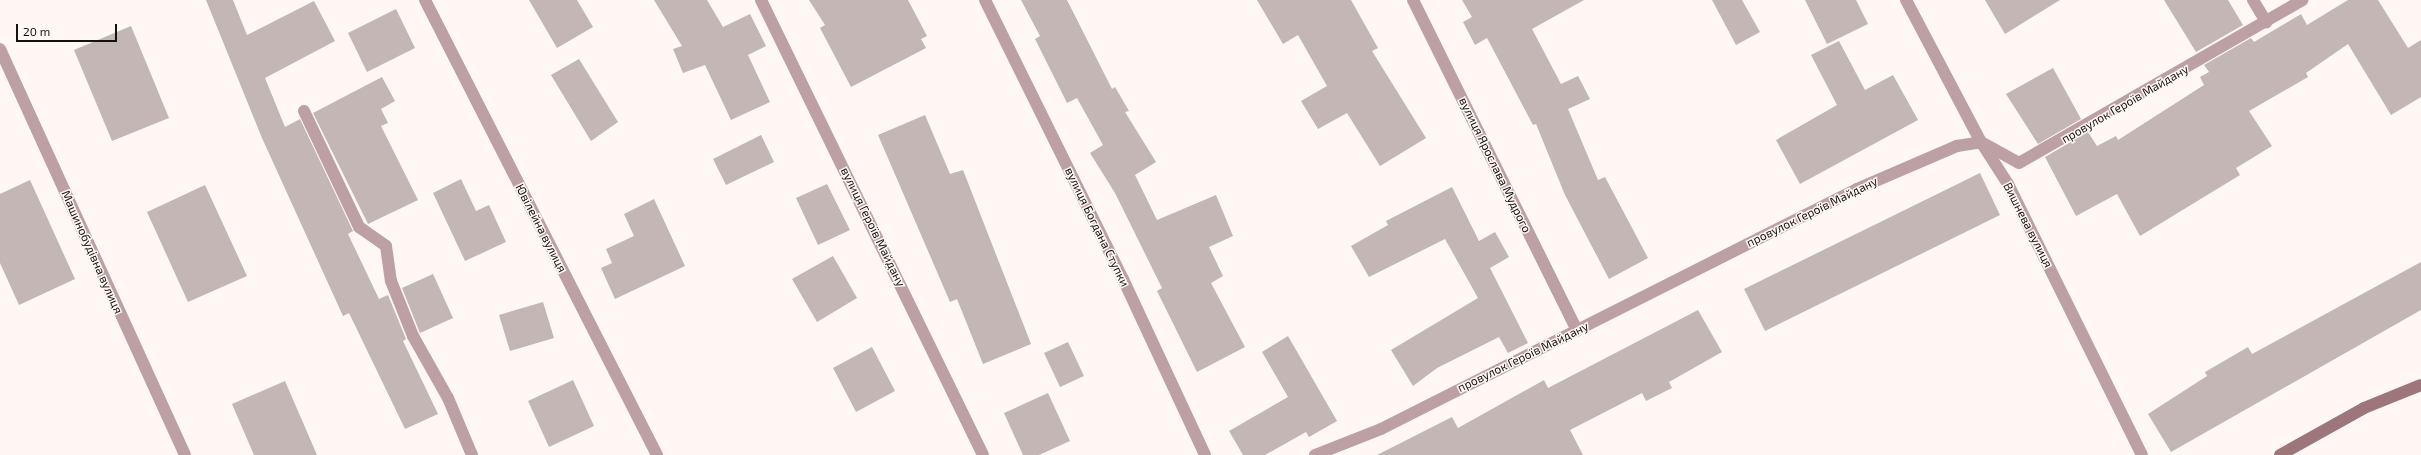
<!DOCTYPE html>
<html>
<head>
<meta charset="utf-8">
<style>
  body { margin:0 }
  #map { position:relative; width:2421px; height:455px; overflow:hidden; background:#fef7f4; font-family:"Exo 2",sans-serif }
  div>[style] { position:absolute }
  .building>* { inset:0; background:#c3b6b4 }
  .lane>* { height:12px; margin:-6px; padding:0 6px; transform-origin:6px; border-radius:6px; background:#bca0a3 }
  .street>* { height:12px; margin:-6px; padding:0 6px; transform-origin:6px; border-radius:6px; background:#bca0a3 }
  .secondary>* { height:12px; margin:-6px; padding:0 6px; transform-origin:6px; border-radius:6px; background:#9d767a }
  span { translate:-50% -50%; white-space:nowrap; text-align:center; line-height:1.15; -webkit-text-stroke:3px #fef7f4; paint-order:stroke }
  .street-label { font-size:12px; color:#15110f }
  .scale { position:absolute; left:16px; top:24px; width:101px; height:18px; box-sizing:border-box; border:2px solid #15110f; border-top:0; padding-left:5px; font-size:12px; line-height:14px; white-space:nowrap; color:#15110f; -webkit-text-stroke:3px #fef7f4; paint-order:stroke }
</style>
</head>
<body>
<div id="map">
  <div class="building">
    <i style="clip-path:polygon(206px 0,233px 0,247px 35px,314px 1px,335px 41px,265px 78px,285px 127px,300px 119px,353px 231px,348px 234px,379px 299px,388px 295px,406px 339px,403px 341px,438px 414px,405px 429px,349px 313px,343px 316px,262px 138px)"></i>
    <i style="clip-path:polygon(529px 0,577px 0,593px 27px,557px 48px)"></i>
    <i style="clip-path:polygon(654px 0,707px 0,723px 27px,750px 14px,766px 46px,748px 55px,770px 102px,731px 120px,705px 65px,683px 73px,673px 49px,682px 46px)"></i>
    <i style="clip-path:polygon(809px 0,908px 0,927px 36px,921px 39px,926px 48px,851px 87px,820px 28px,825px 25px)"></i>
    <i style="clip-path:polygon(1021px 0,1067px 0,1112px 89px,1115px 87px,1129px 111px,1125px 112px,1156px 162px,1135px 175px,1157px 220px,1216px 195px,1233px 236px,1209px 247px,1223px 276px,1211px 283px,1245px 347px,1197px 372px,1157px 291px,1162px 288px,1115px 193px,1090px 153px,1103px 145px,1077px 98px,1067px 103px,1035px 39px,1040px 36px)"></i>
    <i style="clip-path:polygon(1257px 0,1351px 0,1378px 48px,1372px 51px,1426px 138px,1380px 166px,1347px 113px,1318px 129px,1301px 101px,1327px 86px,1298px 35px,1283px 44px)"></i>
    <i style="clip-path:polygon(1462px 0,1584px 0,1532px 29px,1561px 84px,1578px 76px,1590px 99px,1568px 109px,1598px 180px,1605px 177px,1648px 258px,1609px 279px,1565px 195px,1536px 124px,1533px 125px,1487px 38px,1475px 45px,1463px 22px,1472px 17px)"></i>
    <i style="clip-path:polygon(1712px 0,1742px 0,1760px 32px,1736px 45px)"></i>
    <i style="clip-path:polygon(1805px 0,1856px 0,1868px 24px,1827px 44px)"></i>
    <i style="clip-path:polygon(1985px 0,2060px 0,2005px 34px)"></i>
    <i style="clip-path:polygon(2164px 0,2228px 0,2243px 25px,2196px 52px)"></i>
    <i style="clip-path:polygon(2348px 0,2378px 0,2408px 48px,2421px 40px,2421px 97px,2391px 115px,2348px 44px,2306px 73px,2308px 77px,2249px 111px,2272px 146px,2236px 168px,2240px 175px,2140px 236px,2117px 194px,2076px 216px,2045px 157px,2088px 132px,2097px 146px,2116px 136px,2118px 140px,2204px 85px,2200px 77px,2209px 72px,2204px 65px,2251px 38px,2254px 42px,2301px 14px,2307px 25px)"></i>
    <i style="clip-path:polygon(396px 9px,415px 48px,367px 72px,348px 33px)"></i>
    <i style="clip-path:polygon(131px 26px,169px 118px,112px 141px,74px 50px)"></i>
    <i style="clip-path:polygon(1839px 41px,1865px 90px,1893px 75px,1918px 120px,1800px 184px,1776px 140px,1837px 105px,1811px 55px)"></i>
    <i style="clip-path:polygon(579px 59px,618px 122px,591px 141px,551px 75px)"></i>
    <i style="clip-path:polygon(2053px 68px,2081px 119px,2038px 144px,2006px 94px)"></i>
    <i style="clip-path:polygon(382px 77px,395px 101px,381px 109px,388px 123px,381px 126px,418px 200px,368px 224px,313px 113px)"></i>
    <i style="clip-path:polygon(925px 115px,950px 174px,963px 170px,1031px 344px,983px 364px,957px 299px,950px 302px,878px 135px)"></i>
    <i style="clip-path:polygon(761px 135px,774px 162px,726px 185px,713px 159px)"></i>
    <i style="clip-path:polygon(1980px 173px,2000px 215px,1765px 331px,1744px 289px)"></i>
    <i style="clip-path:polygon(461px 179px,476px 211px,489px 205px,506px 242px,465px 261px,433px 193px)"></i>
    <i style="clip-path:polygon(30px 180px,75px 279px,19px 305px,0 263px,0 194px)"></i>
    <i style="clip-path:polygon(827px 184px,850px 230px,818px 245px,796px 198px)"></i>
    <i style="clip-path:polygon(205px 185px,247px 276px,188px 302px,147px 212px)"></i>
    <i style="clip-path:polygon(1452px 187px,1479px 241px,1495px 232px,1509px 257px,1490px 268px,1528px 343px,1508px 353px,1499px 337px,1437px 368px,1413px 386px,1391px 350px,1478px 298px,1445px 239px,1369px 277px,1351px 246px,1388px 225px,1386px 221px)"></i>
    <i style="clip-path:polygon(654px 199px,685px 266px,615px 299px,601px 268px,612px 263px,606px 249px,634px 236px,624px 214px)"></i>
    <i style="clip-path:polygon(833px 256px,857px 298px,817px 322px,792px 279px)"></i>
    <i style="clip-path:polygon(2421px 262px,2421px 310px,2171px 452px,2148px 414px,2207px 376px,2205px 372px,2248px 347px,2252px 354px)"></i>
    <i style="clip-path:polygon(433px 274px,453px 318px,420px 333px,402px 288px)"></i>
    <i style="clip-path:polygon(543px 302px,554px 338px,510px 351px,499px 315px)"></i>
    <i style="clip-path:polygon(1698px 310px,1722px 352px,1669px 382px,1672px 388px,1646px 401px,1642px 393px,1570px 430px,1583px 455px,1377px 455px,1452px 417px,1458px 428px,1544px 380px,1548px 388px)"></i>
    <i style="clip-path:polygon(1288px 336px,1337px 421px,1309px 437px,1306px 432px,1265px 455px,1243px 455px,1229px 431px,1288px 397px,1262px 352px)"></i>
    <i style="clip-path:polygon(1068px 342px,1084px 376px,1060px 387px,1044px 353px)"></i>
    <i style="clip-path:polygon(872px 347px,895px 391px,856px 412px,833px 368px)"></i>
    <i style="clip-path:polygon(573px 380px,594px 426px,549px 447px,528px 401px)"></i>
    <i style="clip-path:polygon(285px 381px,317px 455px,254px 455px,232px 404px)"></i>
    <i style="clip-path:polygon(1048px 393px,1070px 441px,1039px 455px,1023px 455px,1004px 413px)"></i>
  </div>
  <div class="lane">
    <i style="left:304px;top:111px;width:128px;rotate:64.6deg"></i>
    <i style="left:359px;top:227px;width:33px;rotate:35deg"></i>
    <i style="left:386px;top:246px;width:35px;rotate:82deg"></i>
    <i style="left:391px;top:281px;width:59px;rotate:68.2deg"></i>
    <i style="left:413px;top:336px;width:71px;rotate:60.6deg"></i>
    <i style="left:448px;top:398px;width:62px;rotate:67.2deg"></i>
  </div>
  <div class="street">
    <i style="left:425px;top:0;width:511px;rotate:62.98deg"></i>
    <i style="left:761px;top:0;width:506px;rotate:63.99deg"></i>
    <i style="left:985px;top:0;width:311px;rotate:63.7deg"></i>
    <i style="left:1123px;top:279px;width:194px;rotate:65deg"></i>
    <i style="left:1413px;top:0;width:369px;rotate:63.6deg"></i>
    <i style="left:1906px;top:0;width:161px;rotate:62.2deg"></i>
    <i style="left:1981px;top:142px;width:50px;rotate:57.3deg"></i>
    <i style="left:2008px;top:184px;width:302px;rotate:63.7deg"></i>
    <i style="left:2253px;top:0;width:26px;rotate:59deg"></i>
    <i style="left:0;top:49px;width:446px;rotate:65.5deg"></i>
    <i style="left:1315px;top:455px;width:71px;rotate:-21.5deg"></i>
    <i style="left:1381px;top:429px;width:533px;rotate:-26.76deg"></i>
    <i style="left:1857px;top:189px;width:109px;rotate:-23.3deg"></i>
    <i style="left:1957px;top:146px;width:24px;rotate:-9deg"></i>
    <i style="left:1981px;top:142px;width:43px;rotate:28.9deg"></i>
    <i style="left:2019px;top:163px;width:327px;rotate:-29.9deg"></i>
  </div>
  <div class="secondary">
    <i style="left:2280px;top:455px;width:96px;rotate:-29.2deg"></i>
    <i style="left:2364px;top:408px;width:61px;rotate:-22deg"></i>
  </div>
  <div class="street-label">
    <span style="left:2125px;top:104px;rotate:-30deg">провулок Героїв Майдану</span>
    <span style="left:1495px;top:165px;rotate:64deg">вулиця Ярослава Мудрого</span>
    <span style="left:1812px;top:212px;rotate:-26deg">провулок Героїв Майдану</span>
    <span style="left:2028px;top:225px;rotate:63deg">Вишнева вулиця</span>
    <span style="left:873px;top:227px;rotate:64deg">вулиця Героїв Майдану</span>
    <span style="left:1097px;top:227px;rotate:64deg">вулиця Богдана Ступки</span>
    <span style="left:541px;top:228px;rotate:63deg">Ювілейна вулиця</span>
    <span style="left:92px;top:252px;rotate:66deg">Машинобудівна вулиця</span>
    <span style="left:1523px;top:357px;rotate:-26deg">провулок Героїв Майдану</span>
  </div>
  <div class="scale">20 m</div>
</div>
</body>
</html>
